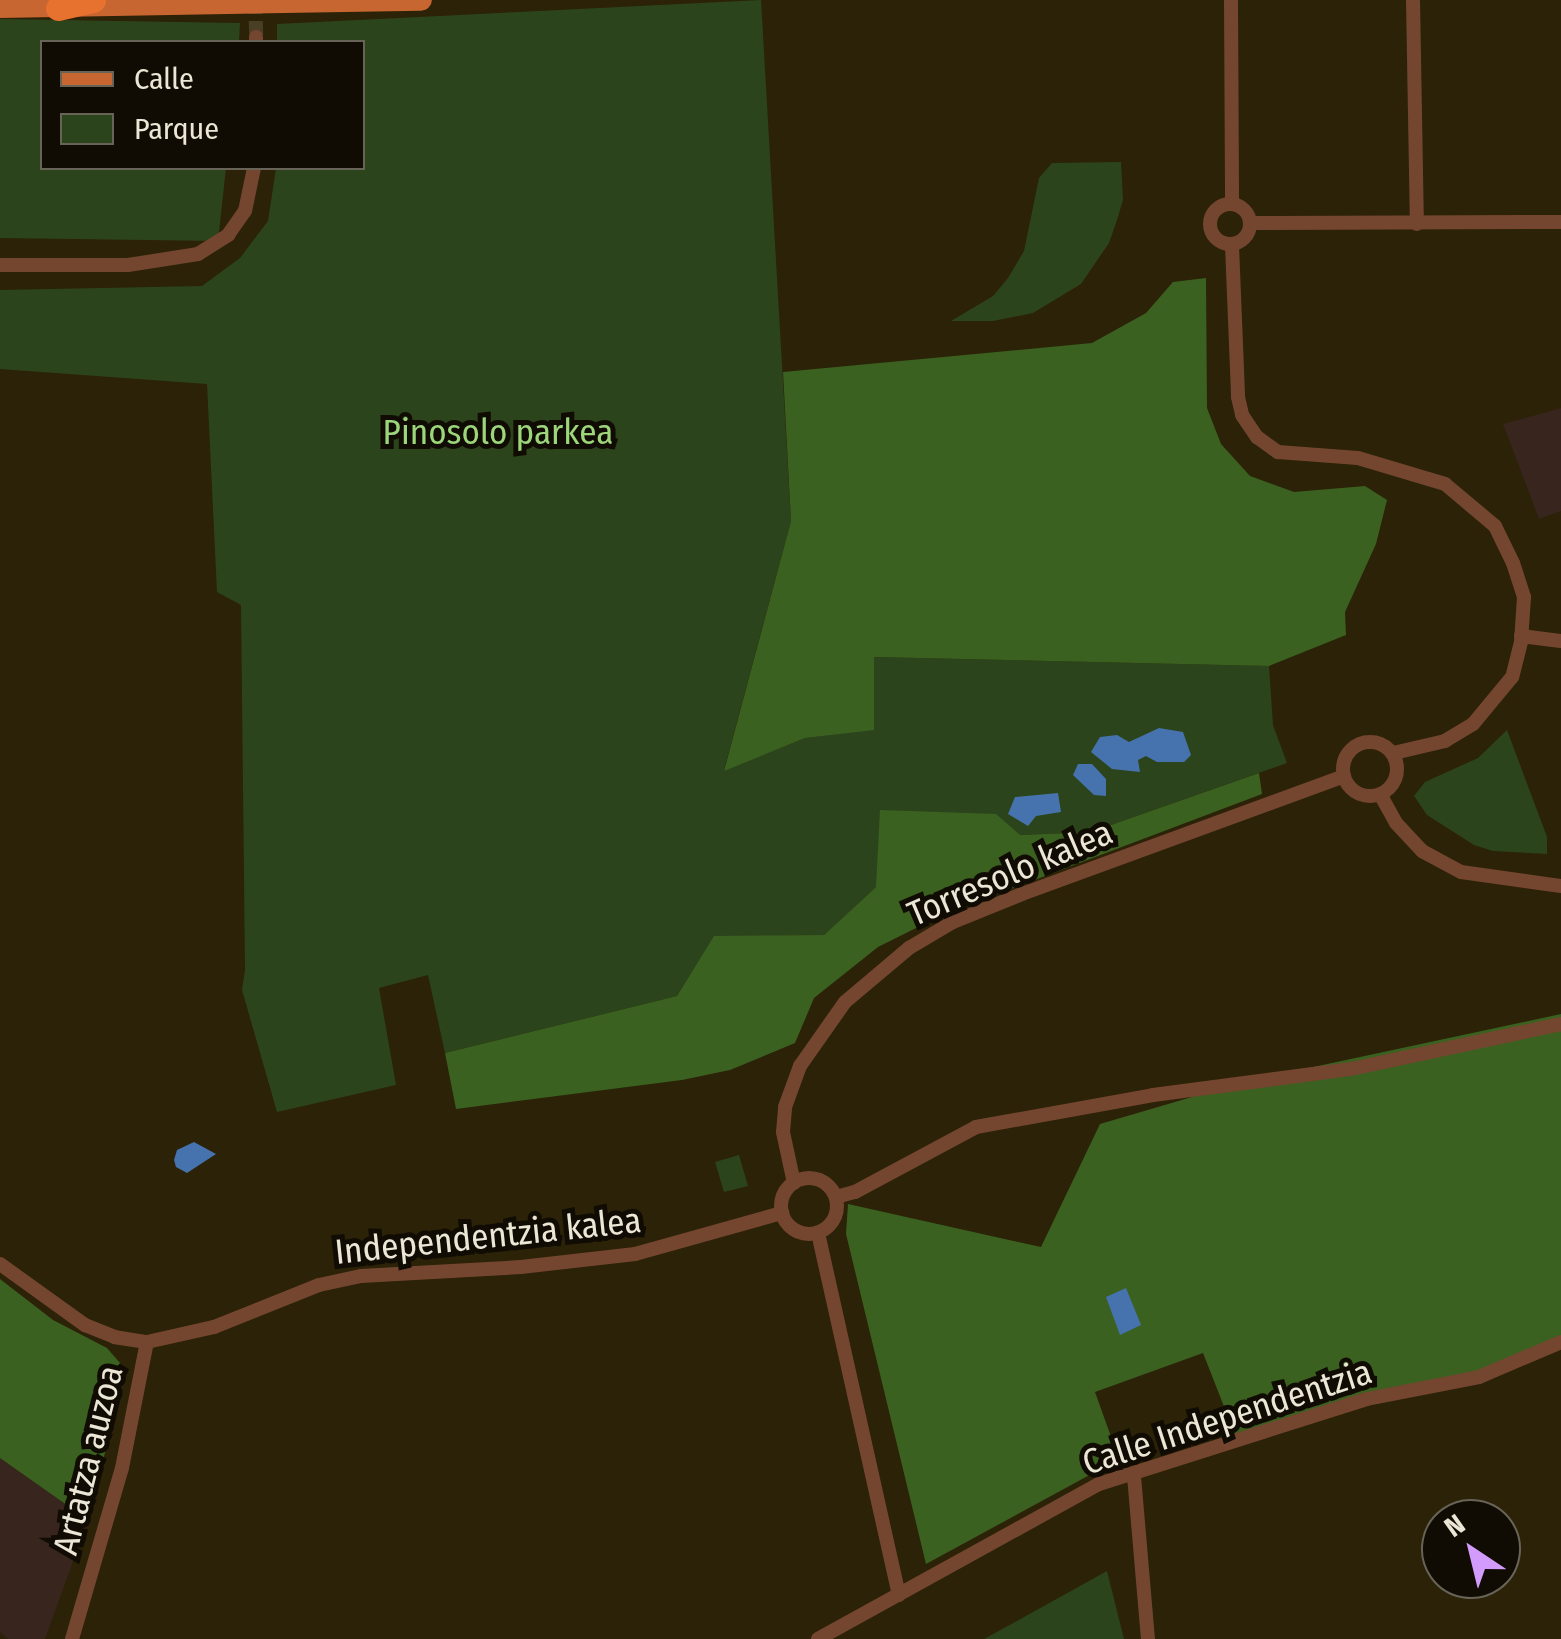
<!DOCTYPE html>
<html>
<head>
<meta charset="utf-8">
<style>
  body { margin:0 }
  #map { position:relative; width:1561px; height:1639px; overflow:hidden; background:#2b2207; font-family:"Fira Sans Condensed",sans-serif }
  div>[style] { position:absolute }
  .education>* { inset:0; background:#37251e }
  .green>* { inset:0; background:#2c441c }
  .forest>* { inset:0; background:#3b6120 }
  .water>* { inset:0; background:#4673ad }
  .street-tunnel>* { height:14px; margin-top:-7px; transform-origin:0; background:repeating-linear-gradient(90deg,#483f26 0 14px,transparent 0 21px) }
  .street>* { height:14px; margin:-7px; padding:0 7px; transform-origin:7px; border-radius:7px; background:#75462f }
  .street>.ring { margin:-7px; padding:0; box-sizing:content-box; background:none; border:14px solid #75462f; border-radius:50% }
  .primary>* { height:22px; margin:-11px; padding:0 11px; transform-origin:11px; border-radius:11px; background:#c76631 }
  .highway>* { height:25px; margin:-12.5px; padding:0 12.5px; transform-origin:12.5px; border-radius:12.5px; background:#e7722f }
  span { translate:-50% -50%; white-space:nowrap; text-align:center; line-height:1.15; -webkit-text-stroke:10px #100c03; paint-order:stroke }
  .park-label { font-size:35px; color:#9cd57a }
  .street-label { font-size:35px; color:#ebe6d6 }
  .legend { position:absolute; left:40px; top:40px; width:325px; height:130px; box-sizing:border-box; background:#100c03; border:2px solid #686357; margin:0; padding:12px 18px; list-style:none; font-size:30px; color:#ebe6d6 }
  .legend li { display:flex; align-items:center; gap:20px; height:50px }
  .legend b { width:50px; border:2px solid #686357 }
  .north { position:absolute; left:1421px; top:1499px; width:100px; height:100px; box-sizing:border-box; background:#100c03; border:2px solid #686357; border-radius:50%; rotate:325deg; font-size:28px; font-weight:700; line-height:40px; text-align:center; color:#ebe6d6 }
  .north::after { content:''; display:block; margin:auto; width:35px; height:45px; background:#d39cfc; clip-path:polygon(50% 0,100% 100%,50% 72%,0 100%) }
</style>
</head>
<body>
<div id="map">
  <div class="education">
    <i style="clip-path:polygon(1561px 408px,1561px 511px,1539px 519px,1503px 424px)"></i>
    <i style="clip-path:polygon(0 1458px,88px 1520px,45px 1639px,8px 1639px,0 1632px)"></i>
  </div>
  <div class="green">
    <i style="clip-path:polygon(761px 0,791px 521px,724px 770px,805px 738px,874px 729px,873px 657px,1269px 666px,1273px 725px,1287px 763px,1091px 832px,1019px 835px,876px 887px,824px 935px,714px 937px,677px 996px,445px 1053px,428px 975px,379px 988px,396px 1085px,277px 1112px,242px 990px,245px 970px,241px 605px,217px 592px,207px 384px,0 369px,0 290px,202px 286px,240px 258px,268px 221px,276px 168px,362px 168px,362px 42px,277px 42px,277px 24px)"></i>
    <i style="clip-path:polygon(0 19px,240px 23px,239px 42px,42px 42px,42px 168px,226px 168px,218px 241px,0 238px)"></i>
    <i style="clip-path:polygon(1121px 162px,1123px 200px,1117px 220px,1109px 243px,1081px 284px,1033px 313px,993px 321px,951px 321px,993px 296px,1008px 278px,1024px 251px,1039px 178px,1052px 163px)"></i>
    <i style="clip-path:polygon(1507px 730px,1547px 837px,1547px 854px,1493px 851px,1474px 845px,1427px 815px,1414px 796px,1425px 782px,1478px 758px)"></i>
    <i style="clip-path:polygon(739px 1155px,748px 1186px,724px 1192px,715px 1162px)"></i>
    <i style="clip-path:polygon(1107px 1571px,1124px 1639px,984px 1639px,1015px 1622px)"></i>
  </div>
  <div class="forest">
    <i style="clip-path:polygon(1206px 278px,1207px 408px,1221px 444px,1250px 476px,1294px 492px,1365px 486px,1387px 500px,1376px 544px,1345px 612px,1346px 635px,1269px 666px,874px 657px,874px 730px,805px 738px,724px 771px,791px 521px,783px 372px,1092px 343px,1146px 313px,1173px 282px)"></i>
    <i style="clip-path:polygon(1259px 773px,1262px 794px,942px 915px,878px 947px,814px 998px,795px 1043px,730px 1070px,682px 1080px,456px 1109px,445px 1053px,677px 996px,714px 936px,824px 935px,876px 887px,880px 810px,996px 814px,1020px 835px,1091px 832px)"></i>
    <i style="clip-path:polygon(1561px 1014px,1561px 1342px,1479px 1377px,1236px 1437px,1203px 1353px,1095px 1392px,1119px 1459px,926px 1564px,846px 1234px,848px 1204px,1041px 1247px,1100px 1124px,1243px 1082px)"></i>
    <i style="clip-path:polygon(0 1279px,53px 1320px,107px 1348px,120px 1363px,123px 1381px,88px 1520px,0 1458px)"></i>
  </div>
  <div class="water">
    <i style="clip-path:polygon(1159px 728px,1183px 732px,1191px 755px,1184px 762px,1157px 762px,1146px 756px,1138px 760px,1140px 772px,1112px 769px,1091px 752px,1100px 737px,1117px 735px,1129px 742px)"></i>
    <i style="clip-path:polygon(1078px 764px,1092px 764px,1106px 779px,1106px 796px,1094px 795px,1073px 775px)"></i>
    <i style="clip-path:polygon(1058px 793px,1061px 812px,1036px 816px,1028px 826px,1008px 814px,1015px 797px)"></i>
    <i style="clip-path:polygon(194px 1142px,216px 1154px,187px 1173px,176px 1167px,174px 1160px,177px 1150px)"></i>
    <i style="clip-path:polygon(1126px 1288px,1141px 1325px,1120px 1335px,1106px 1297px)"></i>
  </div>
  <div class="street-tunnel">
    <i style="left:255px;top:0;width:37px;rotate:88deg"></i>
  </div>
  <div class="street">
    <i style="left:1231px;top:0;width:203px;rotate:89.7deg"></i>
    <i style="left:1413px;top:0;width:224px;rotate:89deg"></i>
    <i style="left:256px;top:42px;width:5px;rotate:-90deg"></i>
    <i class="ring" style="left:1210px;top:204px;width:26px;height:26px"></i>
    <i style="left:1251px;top:223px;width:310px;rotate:-0.2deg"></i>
    <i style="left:1232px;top:245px;width:152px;rotate:87.7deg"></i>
    <i style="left:1238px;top:397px;width:18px;rotate:77deg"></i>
    <i style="left:1242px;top:415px;width:27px;rotate:56deg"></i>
    <i style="left:1257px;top:437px;width:26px;rotate:36deg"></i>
    <i style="left:1278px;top:452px;width:80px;rotate:4.3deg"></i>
    <i style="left:1358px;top:458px;width:91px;rotate:16.6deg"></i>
    <i style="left:1445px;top:484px;width:65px;rotate:40deg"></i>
    <i style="left:1495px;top:526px;width:41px;rotate:64.1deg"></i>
    <i style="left:1513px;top:563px;width:36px;rotate:72deg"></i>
    <i style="left:1524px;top:597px;width:45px;rotate:93.8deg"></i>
    <i style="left:1521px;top:642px;width:36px;rotate:104deg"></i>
    <i style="left:1512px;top:677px;width:61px;rotate:129.7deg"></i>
    <i style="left:1473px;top:724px;width:33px;rotate:149deg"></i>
    <i style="left:1445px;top:741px;width:52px;rotate:166.8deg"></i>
    <i style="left:0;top:265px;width:128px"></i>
    <i style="left:128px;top:265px;width:71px;rotate:-8.9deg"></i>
    <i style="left:198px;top:254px;width:36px;rotate:-32deg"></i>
    <i style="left:228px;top:235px;width:29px;rotate:-55deg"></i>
    <i style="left:245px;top:211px;width:44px;rotate:-78.2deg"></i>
    <i style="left:1521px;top:636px;width:40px;rotate:7.1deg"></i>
    <i class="ring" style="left:1343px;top:742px;width:40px;height:40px"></i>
    <i style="left:1380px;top:794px;width:33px;rotate:61deg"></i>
    <i style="left:1396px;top:823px;width:38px;rotate:47deg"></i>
    <i style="left:1422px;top:851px;width:44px;rotate:28.3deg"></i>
    <i style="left:1461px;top:872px;width:101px;rotate:8deg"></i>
    <i class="ring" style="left:781px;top:1178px;width:42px;height:42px"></i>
    <i style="left:794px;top:1183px;width:52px;rotate:-102.2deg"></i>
    <i style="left:783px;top:1132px;width:25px;rotate:-85deg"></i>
    <i style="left:785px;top:1107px;width:44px;rotate:-69.9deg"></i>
    <i style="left:800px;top:1066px;width:78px;rotate:-54.9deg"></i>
    <i style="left:845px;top:1002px;width:84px;rotate:-40.2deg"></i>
    <i style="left:909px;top:948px;width:51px;rotate:-30.6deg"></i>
    <i style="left:953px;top:922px;width:74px;rotate:-22.1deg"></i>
    <i style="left:1022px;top:894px;width:343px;rotate:-20.1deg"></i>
    <i style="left:836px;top:1197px;width:20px;rotate:-15deg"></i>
    <i style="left:855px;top:1192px;width:137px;rotate:-28.2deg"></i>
    <i style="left:976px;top:1127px;width:180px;rotate:-10.2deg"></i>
    <i style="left:1153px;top:1095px;width:200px;rotate:-7.5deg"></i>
    <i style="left:1351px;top:1069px;width:215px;rotate:-12.1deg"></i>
    <i style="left:818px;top:1233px;width:371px;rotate:77.4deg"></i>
    <i style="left:0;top:1264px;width:105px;rotate:35.7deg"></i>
    <i style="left:85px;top:1325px;width:31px;rotate:22deg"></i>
    <i style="left:114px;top:1337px;width:33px;rotate:9deg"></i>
    <i style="left:147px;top:1342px;width:69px;rotate:-12.6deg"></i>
    <i style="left:214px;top:1327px;width:113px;rotate:-21.8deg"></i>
    <i style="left:319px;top:1285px;width:43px;rotate:-12.1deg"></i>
    <i style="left:361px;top:1276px;width:160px;rotate:-3.2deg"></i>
    <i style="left:521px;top:1267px;width:115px;rotate:-6.5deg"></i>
    <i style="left:635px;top:1254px;width:153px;rotate:-15.6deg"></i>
    <i style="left:1134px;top:1476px;width:164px;rotate:85.1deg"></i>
    <i style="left:72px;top:1639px;width:178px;rotate:-73.7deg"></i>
    <i style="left:122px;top:1468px;width:128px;rotate:-78.8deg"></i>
    <i style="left:818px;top:1639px;width:321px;rotate:-28.9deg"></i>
    <i style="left:1099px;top:1484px;width:281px;rotate:-17.6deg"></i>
    <i style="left:1367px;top:1399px;width:114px;rotate:-11.1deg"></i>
    <i style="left:1479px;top:1377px;width:89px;rotate:-23.1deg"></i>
  </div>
  <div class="primary">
    <i style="left:0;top:7px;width:421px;rotate:-1deg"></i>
  </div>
  <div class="highway">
    <i style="left:58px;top:8px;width:36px;rotate:-13deg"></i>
  </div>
  <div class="park-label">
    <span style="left:498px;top:432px">Pinosolo parkea</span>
  </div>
  <div class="street-label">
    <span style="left:1010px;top:873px;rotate:-23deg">Torresolo kalea</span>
    <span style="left:488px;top:1236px;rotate:-6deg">Independentzia kalea</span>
    <span style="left:1227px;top:1417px;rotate:-18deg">Calle Independentzia</span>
    <span style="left:88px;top:1460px;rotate:-76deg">Artatza auzoa</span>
  </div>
  <ul class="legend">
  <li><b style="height:12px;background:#c76631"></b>Calle</li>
  <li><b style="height:28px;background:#2c441c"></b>Parque</li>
  </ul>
  <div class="north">N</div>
</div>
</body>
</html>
